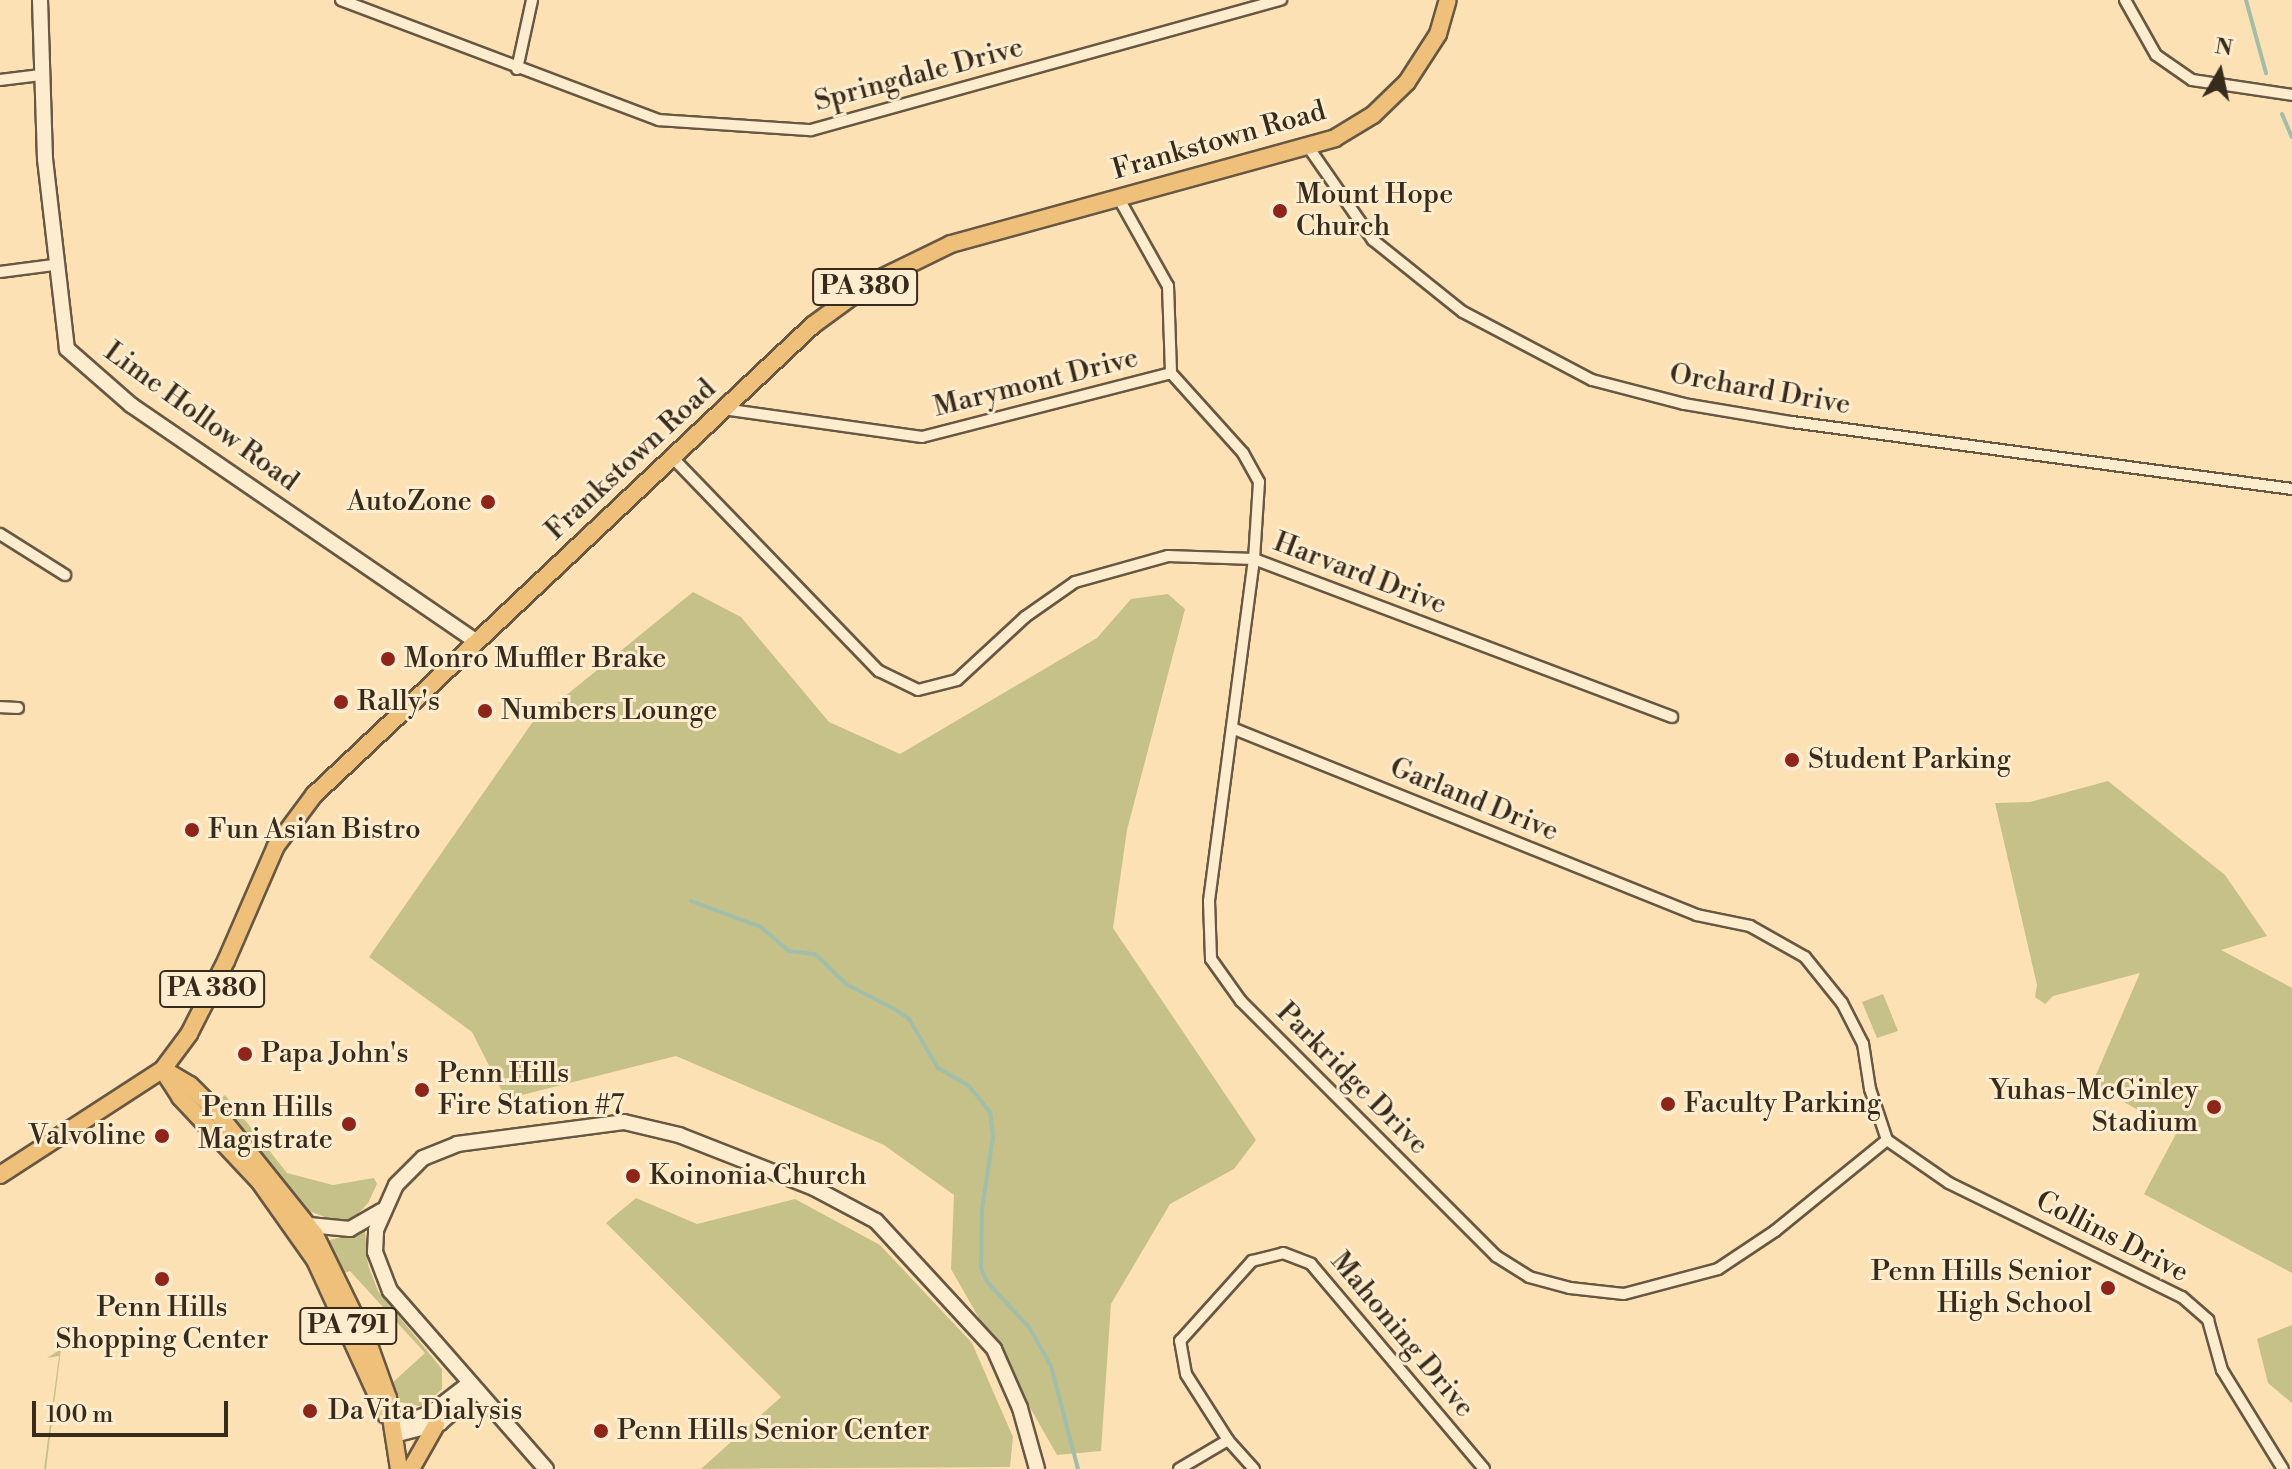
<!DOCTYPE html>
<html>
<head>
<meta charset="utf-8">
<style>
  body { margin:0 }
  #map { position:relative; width:2292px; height:1469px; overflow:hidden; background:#fce1b4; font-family:"Libre Bodoni",serif }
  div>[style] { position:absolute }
  .green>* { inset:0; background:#c6c188 }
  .stream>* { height:4px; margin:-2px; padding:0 2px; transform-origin:2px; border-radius:2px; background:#a0bea9 }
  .roads { filter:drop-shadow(2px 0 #685842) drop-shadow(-2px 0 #685842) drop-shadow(0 2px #685842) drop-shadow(0 -2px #685842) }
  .street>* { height:10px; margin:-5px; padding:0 5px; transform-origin:5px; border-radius:5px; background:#fdecce }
  .secondary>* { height:14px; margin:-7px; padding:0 7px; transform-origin:7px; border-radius:7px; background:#fdecce }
  .primary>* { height:16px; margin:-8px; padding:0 8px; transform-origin:8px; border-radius:8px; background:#eec07a }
  .dots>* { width:22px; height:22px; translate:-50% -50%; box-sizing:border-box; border:4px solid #fdecce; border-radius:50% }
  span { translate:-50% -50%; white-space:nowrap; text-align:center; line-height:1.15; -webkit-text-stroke:6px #fdecce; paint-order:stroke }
  .shield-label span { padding:2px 6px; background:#fdecce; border:2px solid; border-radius:6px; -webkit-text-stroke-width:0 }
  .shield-label { font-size:26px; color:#372b1c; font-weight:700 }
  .street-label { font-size:28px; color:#372b1c }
  .poi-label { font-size:28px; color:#372b1c }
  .left { translate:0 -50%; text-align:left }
  .right { translate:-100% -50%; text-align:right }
  .north { position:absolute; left:2180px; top:32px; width:80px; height:80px; -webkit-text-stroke:6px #fdecce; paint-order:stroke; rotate:9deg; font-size:22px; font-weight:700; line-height:32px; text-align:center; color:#372b1c }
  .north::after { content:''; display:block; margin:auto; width:28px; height:36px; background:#372b1c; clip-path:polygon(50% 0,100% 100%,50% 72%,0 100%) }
  .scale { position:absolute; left:32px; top:1401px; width:196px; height:36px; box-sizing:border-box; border:4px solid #372b1c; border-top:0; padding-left:10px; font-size:24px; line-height:28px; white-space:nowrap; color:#372b1c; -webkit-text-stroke:6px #fdecce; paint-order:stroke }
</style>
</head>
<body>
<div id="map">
  <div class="green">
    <i style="clip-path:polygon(693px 592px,741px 617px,829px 722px,900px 754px,1097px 638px,1131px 599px,1168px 594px,1185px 609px,1127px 830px,1113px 928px,1256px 1140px,1234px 1169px,1170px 1204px,1111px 1304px,1101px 1451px,1057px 1455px,951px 1269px,954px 1195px,884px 1145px,676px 1056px,506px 1099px,472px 1032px,369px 957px,532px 723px)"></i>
    <i style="clip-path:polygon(2108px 781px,2225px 875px,2267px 936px,2221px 950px,2292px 988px,2292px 1273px,2144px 1194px,2177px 1132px,2092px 1084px,2140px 973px,2053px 996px,2045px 1004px,2035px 997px,2037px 985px,1995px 803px,2030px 802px)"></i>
    <i style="clip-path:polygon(1883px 994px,1898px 1031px,1877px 1038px,1862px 1002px)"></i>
    <i style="clip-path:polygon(225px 1095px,287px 1173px,333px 1185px,374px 1178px,377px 1184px,368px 1203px,355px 1217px,338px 1222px,309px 1211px,218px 1101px)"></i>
    <i style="clip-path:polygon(636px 1198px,697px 1224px,795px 1199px,880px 1245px,972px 1343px,1013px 1437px,1010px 1467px,701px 1469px,781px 1397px,606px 1223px)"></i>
    <i style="clip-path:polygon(365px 1231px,368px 1265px,378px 1291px,442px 1369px,442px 1389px,423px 1407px,400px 1402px,391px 1384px,425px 1353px,350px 1271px,344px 1273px,326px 1241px)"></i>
    <i style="clip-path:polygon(2292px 1325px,2292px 1403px,2268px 1383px,2257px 1339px)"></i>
    <i style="clip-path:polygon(61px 1349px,46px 1469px,44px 1469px,59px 1356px,47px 1358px)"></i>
  </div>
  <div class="stream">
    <i style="left:2246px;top:0;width:76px;rotate:74.7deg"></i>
    <i style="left:2282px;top:114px;width:25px;rotate:67deg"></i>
    <i style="left:691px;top:901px;width:75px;rotate:20.4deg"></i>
    <i style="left:761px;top:927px;width:37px;rotate:41deg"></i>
    <i style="left:789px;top:951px;width:26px;rotate:7deg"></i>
    <i style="left:815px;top:954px;width:43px;rotate:44.1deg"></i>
    <i style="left:846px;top:984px;width:59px;rotate:27.4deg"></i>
    <i style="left:898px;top:1011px;width:14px;rotate:36deg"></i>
    <i style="left:909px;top:1019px;width:57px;rotate:59.4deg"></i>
    <i style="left:938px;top:1068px;width:36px;rotate:30deg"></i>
    <i style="left:969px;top:1086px;width:33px;rotate:51deg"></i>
    <i style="left:990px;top:1112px;width:25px;rotate:83deg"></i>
    <i style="left:993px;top:1137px;width:73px;rotate:98.7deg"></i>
    <i style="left:982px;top:1209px;width:59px;rotate:91deg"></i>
    <i style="left:981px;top:1268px;width:15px;rotate:67deg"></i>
    <i style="left:987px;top:1282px;width:62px;rotate:47deg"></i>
    <i style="left:1029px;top:1327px;width:45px;rotate:60.6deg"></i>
    <i style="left:1051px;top:1366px;width:106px;rotate:75.3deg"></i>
  </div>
  <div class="roads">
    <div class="street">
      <i style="left:341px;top:0;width:340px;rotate:20.7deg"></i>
      <i style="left:659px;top:120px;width:152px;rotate:3.8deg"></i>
      <i style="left:811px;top:130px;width:488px;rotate:-15.5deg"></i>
      <i style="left:2125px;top:0;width:63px;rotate:60.6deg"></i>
      <i style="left:2156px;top:55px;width:44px;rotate:34.8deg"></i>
      <i style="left:2192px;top:80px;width:101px;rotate:8.5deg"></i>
      <i style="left:517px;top:69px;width:71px;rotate:-77.7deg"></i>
      <i style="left:0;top:80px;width:41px;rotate:-7deg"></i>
      <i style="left:1309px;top:148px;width:112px;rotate:55.2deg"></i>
      <i style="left:1373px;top:240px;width:115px;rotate:38.7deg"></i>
      <i style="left:1463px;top:312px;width:146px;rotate:27.8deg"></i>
      <i style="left:1592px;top:380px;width:95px;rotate:14.6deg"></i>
      <i style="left:1684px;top:404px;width:109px;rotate:9.5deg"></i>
      <i style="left:1792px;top:422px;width:504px;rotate:7.63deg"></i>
      <i style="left:1118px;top:197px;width:102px;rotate:60.7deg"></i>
      <i style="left:1168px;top:286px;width:87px;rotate:88deg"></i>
      <i style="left:1171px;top:373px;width:108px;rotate:48deg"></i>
      <i style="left:1243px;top:453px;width:33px;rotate:61deg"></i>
      <i style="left:1259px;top:482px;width:77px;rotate:93.7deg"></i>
      <i style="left:1254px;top:559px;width:345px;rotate:97.5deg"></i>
      <i style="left:1209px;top:901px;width:58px;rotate:88deg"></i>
      <i style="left:1211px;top:959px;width:52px;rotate:54.5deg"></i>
      <i style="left:1241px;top:1001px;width:361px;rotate:45deg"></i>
      <i style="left:1496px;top:1256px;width:39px;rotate:32deg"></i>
      <i style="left:1529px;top:1277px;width:42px;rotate:15deg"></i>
      <i style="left:1570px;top:1288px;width:54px;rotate:6.3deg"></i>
      <i style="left:1624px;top:1294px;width:97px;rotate:-14.9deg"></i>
      <i style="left:1718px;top:1269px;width:69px;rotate:-33.7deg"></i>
      <i style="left:1775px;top:1231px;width:144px;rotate:-39.1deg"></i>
      <i style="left:1887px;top:1140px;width:54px;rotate:-108.4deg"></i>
      <i style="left:1870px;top:1089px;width:46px;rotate:-98.8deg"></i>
      <i style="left:1863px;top:1044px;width:46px;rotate:-117.1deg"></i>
      <i style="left:1842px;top:1003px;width:59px;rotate:-128.8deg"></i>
      <i style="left:1805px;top:957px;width:63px;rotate:-150.6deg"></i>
      <i style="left:1750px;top:926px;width:54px;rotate:-168.3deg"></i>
      <i style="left:1697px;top:915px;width:499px;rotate:-158.1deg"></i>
      <i style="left:0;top:272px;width:54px;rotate:-7.4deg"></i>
      <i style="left:723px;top:409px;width:201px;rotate:8deg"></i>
      <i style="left:922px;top:437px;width:257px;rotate:-14.4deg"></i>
      <i style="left:672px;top:457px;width:298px;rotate:46deg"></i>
      <i style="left:879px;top:671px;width:43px;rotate:26deg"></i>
      <i style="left:918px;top:690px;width:40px;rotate:-14.4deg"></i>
      <i style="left:957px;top:680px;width:93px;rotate:-42.8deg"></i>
      <i style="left:1025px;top:617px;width:61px;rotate:-35deg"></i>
      <i style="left:1075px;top:582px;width:97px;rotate:-15.6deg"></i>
      <i style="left:1168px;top:556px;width:86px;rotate:2deg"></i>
      <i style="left:1254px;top:559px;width:447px;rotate:20.7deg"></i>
      <i style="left:0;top:534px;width:77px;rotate:32.2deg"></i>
      <i style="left:0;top:707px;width:18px;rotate:3deg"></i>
      <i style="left:1887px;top:1140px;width:75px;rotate:34.7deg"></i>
      <i style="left:1949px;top:1183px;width:259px;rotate:26.1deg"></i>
      <i style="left:2182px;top:1297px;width:35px;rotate:41deg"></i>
      <i style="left:2208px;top:1320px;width:52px;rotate:74.4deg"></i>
      <i style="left:2222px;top:1370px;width:116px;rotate:58.4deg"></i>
      <i style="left:1179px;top:1469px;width:57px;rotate:-30.6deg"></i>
      <i style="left:1254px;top:1469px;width:39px;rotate:-132deg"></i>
      <i style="left:1228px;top:1440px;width:78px;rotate:-122.5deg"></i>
      <i style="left:1186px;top:1374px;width:34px;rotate:-100deg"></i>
      <i style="left:1180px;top:1341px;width:108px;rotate:-48deg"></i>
      <i style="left:1252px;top:1261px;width:32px;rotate:-14deg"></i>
      <i style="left:1283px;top:1253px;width:30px;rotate:21deg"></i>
      <i style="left:1311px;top:1264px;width:268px;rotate:49.8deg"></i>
    </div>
    <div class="secondary">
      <i style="left:40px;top:0;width:159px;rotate:88.2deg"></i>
      <i style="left:45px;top:159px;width:191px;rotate:83.4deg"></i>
      <i style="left:67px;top:349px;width:85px;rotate:41.2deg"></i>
      <i style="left:131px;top:405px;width:419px;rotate:34.4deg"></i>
      <i style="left:309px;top:1225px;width:41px;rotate:5.6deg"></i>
      <i style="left:350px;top:1229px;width:36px;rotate:-30deg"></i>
      <i style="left:392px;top:1427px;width:41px;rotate:-19.7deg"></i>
      <i style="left:431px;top:1413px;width:49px;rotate:-37.6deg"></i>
      <i style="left:394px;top:1435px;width:48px;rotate:-14.6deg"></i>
      <i style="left:440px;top:1423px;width:49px;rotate:-40.9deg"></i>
      <i style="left:546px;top:1469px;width:237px;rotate:-131.2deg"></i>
      <i style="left:390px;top:1291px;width:42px;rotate:-111deg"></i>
      <i style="left:375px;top:1252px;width:22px;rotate:-87deg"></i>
      <i style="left:376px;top:1230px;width:49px;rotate:-66deg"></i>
      <i style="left:396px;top:1185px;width:38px;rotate:-45deg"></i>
      <i style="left:423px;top:1158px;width:37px;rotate:-22deg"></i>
      <i style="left:457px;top:1144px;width:168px;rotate:-7.5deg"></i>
      <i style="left:624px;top:1122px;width:57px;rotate:13.3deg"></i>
      <i style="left:679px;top:1135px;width:145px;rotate:21.4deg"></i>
      <i style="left:814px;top:1188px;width:70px;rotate:28deg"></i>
      <i style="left:876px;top:1221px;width:174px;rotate:47.3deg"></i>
      <i style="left:994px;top:1349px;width:64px;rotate:66.2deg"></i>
      <i style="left:1020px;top:1408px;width:63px;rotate:74.4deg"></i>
    </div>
    <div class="primary">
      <i style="left:163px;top:1069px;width:31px;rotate:31deg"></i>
      <i style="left:190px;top:1085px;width:35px;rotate:45deg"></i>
      <i style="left:215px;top:1110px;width:160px;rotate:51.3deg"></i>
      <i style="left:315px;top:1235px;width:123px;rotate:63.9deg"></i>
      <i style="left:369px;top:1345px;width:56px;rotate:70.3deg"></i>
      <i style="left:388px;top:1398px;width:72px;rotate:81.2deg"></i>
      <i style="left:164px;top:1072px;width:30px;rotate:57deg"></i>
      <i style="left:180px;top:1097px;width:115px;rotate:46.8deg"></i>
      <i style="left:259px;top:1181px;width:97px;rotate:54.7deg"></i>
      <i style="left:315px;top:1260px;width:170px;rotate:65.4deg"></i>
      <i style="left:0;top:1175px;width:194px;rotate:-33deg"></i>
      <i style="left:163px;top:1069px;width:44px;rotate:-53.4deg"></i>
      <i style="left:189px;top:1034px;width:82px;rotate:-63.1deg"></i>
      <i style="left:226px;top:961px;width:125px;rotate:-66.5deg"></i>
      <i style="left:276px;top:846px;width:64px;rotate:-53.3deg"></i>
      <i style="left:314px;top:795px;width:685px;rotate:-43.29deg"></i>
      <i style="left:813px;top:325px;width:69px;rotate:-36.2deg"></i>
      <i style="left:869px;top:284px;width:91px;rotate:-26deg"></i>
      <i style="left:951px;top:244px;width:398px;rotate:-15.4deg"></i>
      <i style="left:1335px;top:138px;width:44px;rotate:-31.2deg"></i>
      <i style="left:1373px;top:115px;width:47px;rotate:-44.1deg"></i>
      <i style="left:1407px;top:82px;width:57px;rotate:-57.1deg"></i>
      <i style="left:1438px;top:34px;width:35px;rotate:-74deg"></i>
      <i style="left:411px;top:1469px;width:51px;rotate:-60.4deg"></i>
    </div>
  </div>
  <div class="dots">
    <i style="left:1280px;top:211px;background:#8f2418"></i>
    <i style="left:488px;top:502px;background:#8f2418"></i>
    <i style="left:388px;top:659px;background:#8f2418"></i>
    <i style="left:341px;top:702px;background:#8f2418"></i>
    <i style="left:485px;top:711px;background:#8f2418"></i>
    <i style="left:1792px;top:760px;background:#8f2418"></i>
    <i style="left:192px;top:830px;background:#8f2418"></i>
    <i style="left:245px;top:1054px;background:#8f2418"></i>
    <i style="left:422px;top:1090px;background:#8f2418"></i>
    <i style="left:1668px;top:1104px;background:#8f2418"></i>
    <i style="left:2214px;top:1107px;background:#8f2418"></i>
    <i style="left:349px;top:1124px;background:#8f2418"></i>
    <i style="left:162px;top:1136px;background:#8f2418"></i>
    <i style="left:633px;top:1176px;background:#8f2418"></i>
    <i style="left:162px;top:1279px;background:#8f2418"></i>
    <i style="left:2108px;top:1288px;background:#8f2418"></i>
    <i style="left:310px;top:1411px;background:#8f2418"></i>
    <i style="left:601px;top:1431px;background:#8f2418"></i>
  </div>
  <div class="shield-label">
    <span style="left:865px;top:287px">PA 380</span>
    <span style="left:212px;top:989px">PA 380</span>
    <span style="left:348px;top:1326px">PA 791</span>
  </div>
  <div class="street-label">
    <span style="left:919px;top:75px;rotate:-15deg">Springdale Drive</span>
    <span style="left:1219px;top:141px;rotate:-16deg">Frankstown Road</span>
    <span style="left:1036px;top:383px;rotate:-14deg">Marymont Drive</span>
    <span style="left:1760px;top:390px;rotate:10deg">Orchard Drive</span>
    <span style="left:201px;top:417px;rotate:36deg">Lime Hollow Road</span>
    <span style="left:631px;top:460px;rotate:-43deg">Frankstown Road</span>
    <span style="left:1360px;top:574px;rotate:21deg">Harvard Drive</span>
    <span style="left:1474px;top:800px;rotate:22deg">Garland Drive</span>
    <span style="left:1352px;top:1079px;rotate:45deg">Parkridge Drive</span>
    <span style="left:2112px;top:1237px;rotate:27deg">Collins Drive</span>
    <span style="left:1402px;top:1335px;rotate:50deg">Mahoning Drive</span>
  </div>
  <div class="poi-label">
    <span class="left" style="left:1296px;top:211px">Mount Hope<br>Church</span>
    <span class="right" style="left:472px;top:502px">AutoZone</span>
    <span class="left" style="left:404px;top:659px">Monro Muffler Brake</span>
    <span class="left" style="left:357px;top:702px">Rally's</span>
    <span class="left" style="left:501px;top:711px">Numbers Lounge</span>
    <span class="left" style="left:1808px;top:760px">Student Parking</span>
    <span class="left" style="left:208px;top:830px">Fun Asian Bistro</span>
    <span class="left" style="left:261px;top:1054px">Papa John's</span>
    <span class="left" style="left:438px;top:1090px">Penn Hills<br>Fire Station #7</span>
    <span class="right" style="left:2198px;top:1107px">Yuhas-McGinley<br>Stadium</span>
    <span class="left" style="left:1684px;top:1104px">Faculty Parking</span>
    <span class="right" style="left:333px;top:1124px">Penn Hills<br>Magistrate</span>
    <span class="right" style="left:146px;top:1136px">Valvoline</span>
    <span class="left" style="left:649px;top:1176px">Koinonia Church</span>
    <span class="right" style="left:2092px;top:1288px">Penn Hills Senior<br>High School</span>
    <span style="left:162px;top:1324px">Penn Hills<br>Shopping Center</span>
    <span class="left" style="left:328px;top:1411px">DaVita Dialysis</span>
    <span class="left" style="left:617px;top:1431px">Penn Hills Senior Center</span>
  </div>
  <div class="north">N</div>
  <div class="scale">100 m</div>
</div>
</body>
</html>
